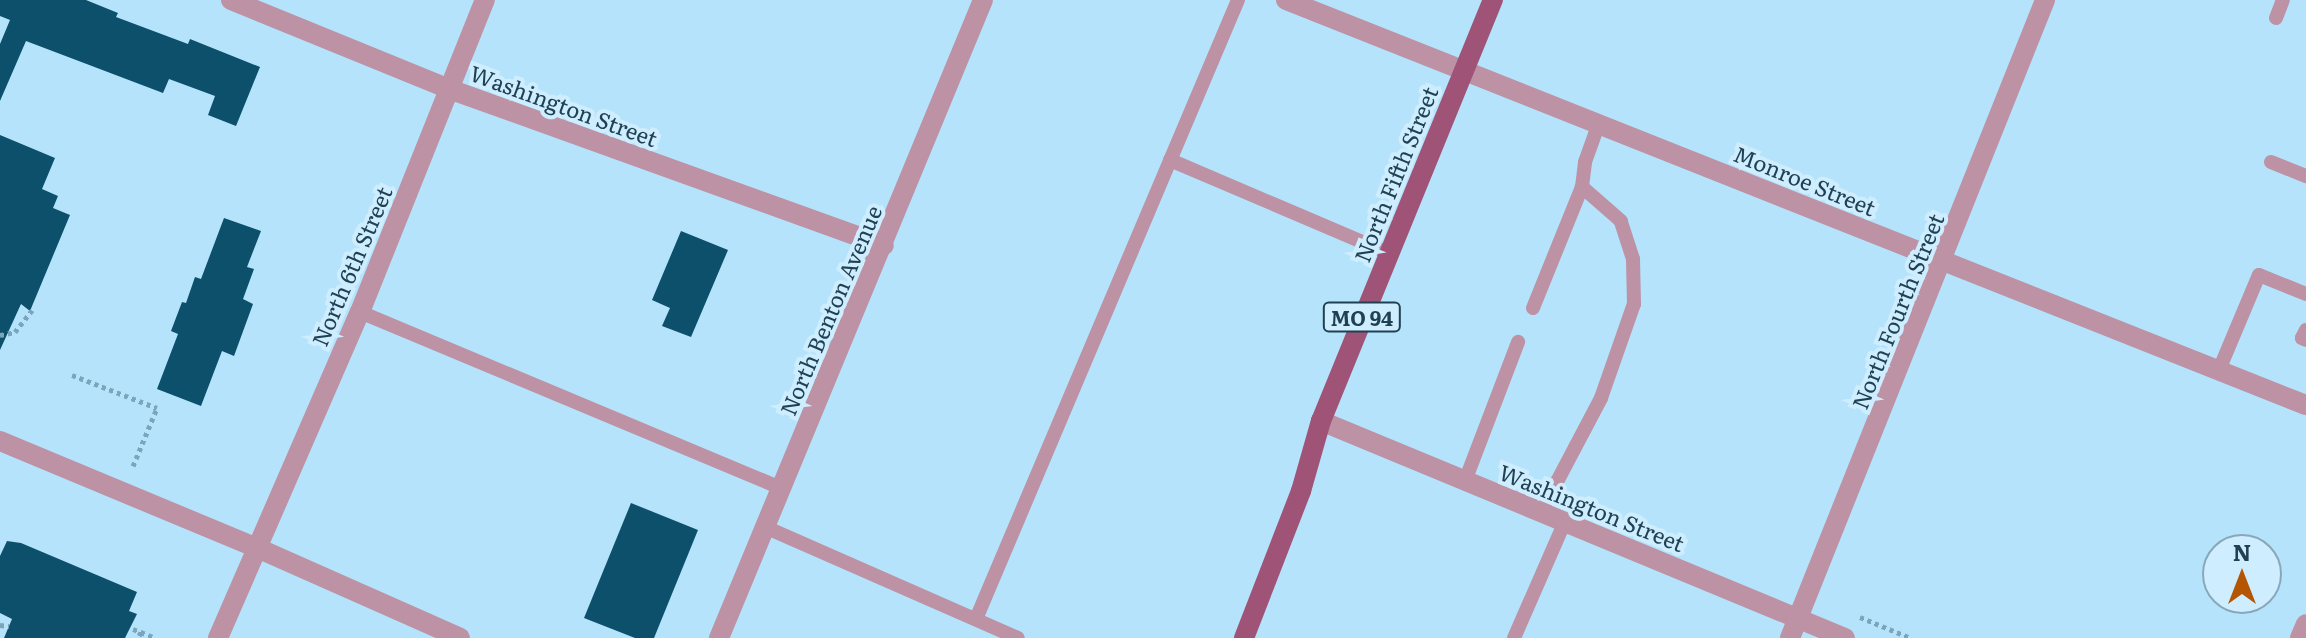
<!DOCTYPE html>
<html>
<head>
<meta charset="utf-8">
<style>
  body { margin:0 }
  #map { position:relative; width:2306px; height:638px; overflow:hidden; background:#b4e3fb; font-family:Literata,serif }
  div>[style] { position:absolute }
  .building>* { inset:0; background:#0d506b }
  .path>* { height:5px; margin-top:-2.5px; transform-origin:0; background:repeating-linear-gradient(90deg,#7ba5ba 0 4px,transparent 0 8px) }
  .service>* { height:14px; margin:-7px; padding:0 7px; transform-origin:7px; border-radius:7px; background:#bd92a4 }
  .minor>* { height:20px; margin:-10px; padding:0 10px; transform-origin:10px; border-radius:10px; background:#bd92a4 }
  .primary>* { height:20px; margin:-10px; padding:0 10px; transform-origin:10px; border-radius:10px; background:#9e5377 }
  span { translate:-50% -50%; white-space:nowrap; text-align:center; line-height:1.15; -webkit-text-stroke:8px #ceedfe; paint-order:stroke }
  .shield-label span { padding:2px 6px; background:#ceedfe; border:2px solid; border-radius:6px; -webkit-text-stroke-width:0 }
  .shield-label { font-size:20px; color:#1f4152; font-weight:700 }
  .street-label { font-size:22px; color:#1f4152 }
  .north { position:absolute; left:2202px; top:534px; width:80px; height:80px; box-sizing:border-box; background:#ceedfe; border:2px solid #88a8b9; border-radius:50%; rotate:0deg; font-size:22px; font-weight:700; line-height:32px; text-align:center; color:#1f4152 }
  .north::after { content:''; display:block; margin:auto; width:28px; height:36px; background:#b35502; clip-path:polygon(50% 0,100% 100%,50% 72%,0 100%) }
</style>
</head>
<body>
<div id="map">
  <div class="building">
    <i style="clip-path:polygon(0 0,86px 0,118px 13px,116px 17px,188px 44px,190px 39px,260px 67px,236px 126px,208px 115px,215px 96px,169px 79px,163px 93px,26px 41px,0 101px,0 44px,10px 20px,0 16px)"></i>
    <i style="clip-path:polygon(0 135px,55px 158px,42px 189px,58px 196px,53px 208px,70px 215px,30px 311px,21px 304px,0 350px)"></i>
    <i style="clip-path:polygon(224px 218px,261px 231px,247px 267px,254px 269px,243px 299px,253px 304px,234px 356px,222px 351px,201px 406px,157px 389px,178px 334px,171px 331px,182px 302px,186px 303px,195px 277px,201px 279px)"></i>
    <i style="clip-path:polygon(681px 231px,728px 250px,691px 337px,662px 326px,670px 308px,652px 300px)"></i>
    <i style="clip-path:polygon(631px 503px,698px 530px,654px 638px,635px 638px,584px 618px)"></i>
    <i style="clip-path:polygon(7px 541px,21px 543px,137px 592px,129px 611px,137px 614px,125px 638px,4px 638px,12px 619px,0 613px,0 556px)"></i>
  </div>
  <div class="path">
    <i style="left:0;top:335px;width:15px;rotate:-11deg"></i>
    <i style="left:15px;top:332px;width:28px;rotate:-52deg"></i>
    <i style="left:72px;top:375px;width:91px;rotate:21.2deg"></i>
    <i style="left:133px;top:466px;width:63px;rotate:-67.5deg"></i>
    <i style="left:1860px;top:617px;width:55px;rotate:22.4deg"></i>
    <i style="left:0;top:625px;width:9px;rotate:6deg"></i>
    <i style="left:133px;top:629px;width:9px;rotate:21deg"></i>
    <i style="left:141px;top:632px;width:7px;rotate:117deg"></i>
    <i style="left:141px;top:632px;width:15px;rotate:23deg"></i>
  </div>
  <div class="service">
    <i style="left:2276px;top:18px;width:19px;rotate:-69deg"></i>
    <i style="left:1170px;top:160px;width:237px;rotate:23.1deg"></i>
    <i style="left:2271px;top:162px;width:38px;rotate:22deg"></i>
    <i style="left:1533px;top:308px;width:131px;rotate:-68deg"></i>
    <i style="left:360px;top:312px;width:456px;rotate:22.7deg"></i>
    <i style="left:2306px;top:330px;width:9px;rotate:117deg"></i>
    <i style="left:2302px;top:338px;width:4px;rotate:27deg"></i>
    <i style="left:2219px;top:370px;width:103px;rotate:-67.2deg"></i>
    <i style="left:2259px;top:275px;width:51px;rotate:22deg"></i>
    <i style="left:1465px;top:481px;width:149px;rotate:-69.1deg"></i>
    <i style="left:1541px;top:512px;width:129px;rotate:-62.2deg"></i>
    <i style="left:1601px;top:398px;width:100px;rotate:-70.7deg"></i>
    <i style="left:1634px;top:304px;width:45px;rotate:-91.3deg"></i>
    <i style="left:1633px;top:259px;width:40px;rotate:-108deg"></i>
    <i style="left:1621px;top:221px;width:52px;rotate:-138.9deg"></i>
    <i style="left:1582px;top:187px;width:25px;rotate:-83deg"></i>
    <i style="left:1585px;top:162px;width:41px;rotate:-70.3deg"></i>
    <i style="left:765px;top:527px;width:276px;rotate:23.7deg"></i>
    <i style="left:976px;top:619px;width:672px;rotate:-67.06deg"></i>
    <i style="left:1514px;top:638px;width:128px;rotate:-66.4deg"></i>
  </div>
  <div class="minor">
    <i style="left:231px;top:0;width:235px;rotate:22.2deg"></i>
    <i style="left:449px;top:89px;width:462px;rotate:19.8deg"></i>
    <i style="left:1286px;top:0;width:1097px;rotate:21.66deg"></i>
    <i style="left:1321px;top:421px;width:567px;rotate:22.5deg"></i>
    <i style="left:0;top:441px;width:276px;rotate:22.6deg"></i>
    <i style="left:255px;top:547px;width:224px;rotate:23.9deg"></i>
    <i style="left:218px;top:638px;width:356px;rotate:-66.5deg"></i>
    <i style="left:360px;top:312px;width:336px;rotate:-68.2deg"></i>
    <i style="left:719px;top:638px;width:690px;rotate:-67.52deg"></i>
    <i style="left:1790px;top:638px;width:687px;rotate:-68.21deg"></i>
    <i style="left:2300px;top:638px;width:15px;rotate:-67deg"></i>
  </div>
  <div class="primary">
    <i style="left:1244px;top:638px;width:158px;rotate:-68.8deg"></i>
    <i style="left:1301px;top:491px;width:73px;rotate:-74.1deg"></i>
    <i style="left:1321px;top:421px;width:455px;rotate:-67.8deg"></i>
  </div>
  <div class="shield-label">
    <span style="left:1362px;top:317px">MO 94</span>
  </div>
  <div class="street-label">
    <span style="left:564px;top:105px;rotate:20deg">Washington Street</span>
    <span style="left:1395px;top:174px;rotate:-68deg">North Fifth Street</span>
    <span style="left:1805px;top:180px;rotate:22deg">Monroe Street</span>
    <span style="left:351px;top:266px;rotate:-67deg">North 6th Street</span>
    <span style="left:830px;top:310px;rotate:-67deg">North Benton Avenue</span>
    <span style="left:1897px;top:311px;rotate:-68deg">North Fourth Street</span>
    <span style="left:1592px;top:507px;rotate:22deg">Washington Street</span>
  </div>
  <div class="north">N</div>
</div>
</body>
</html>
